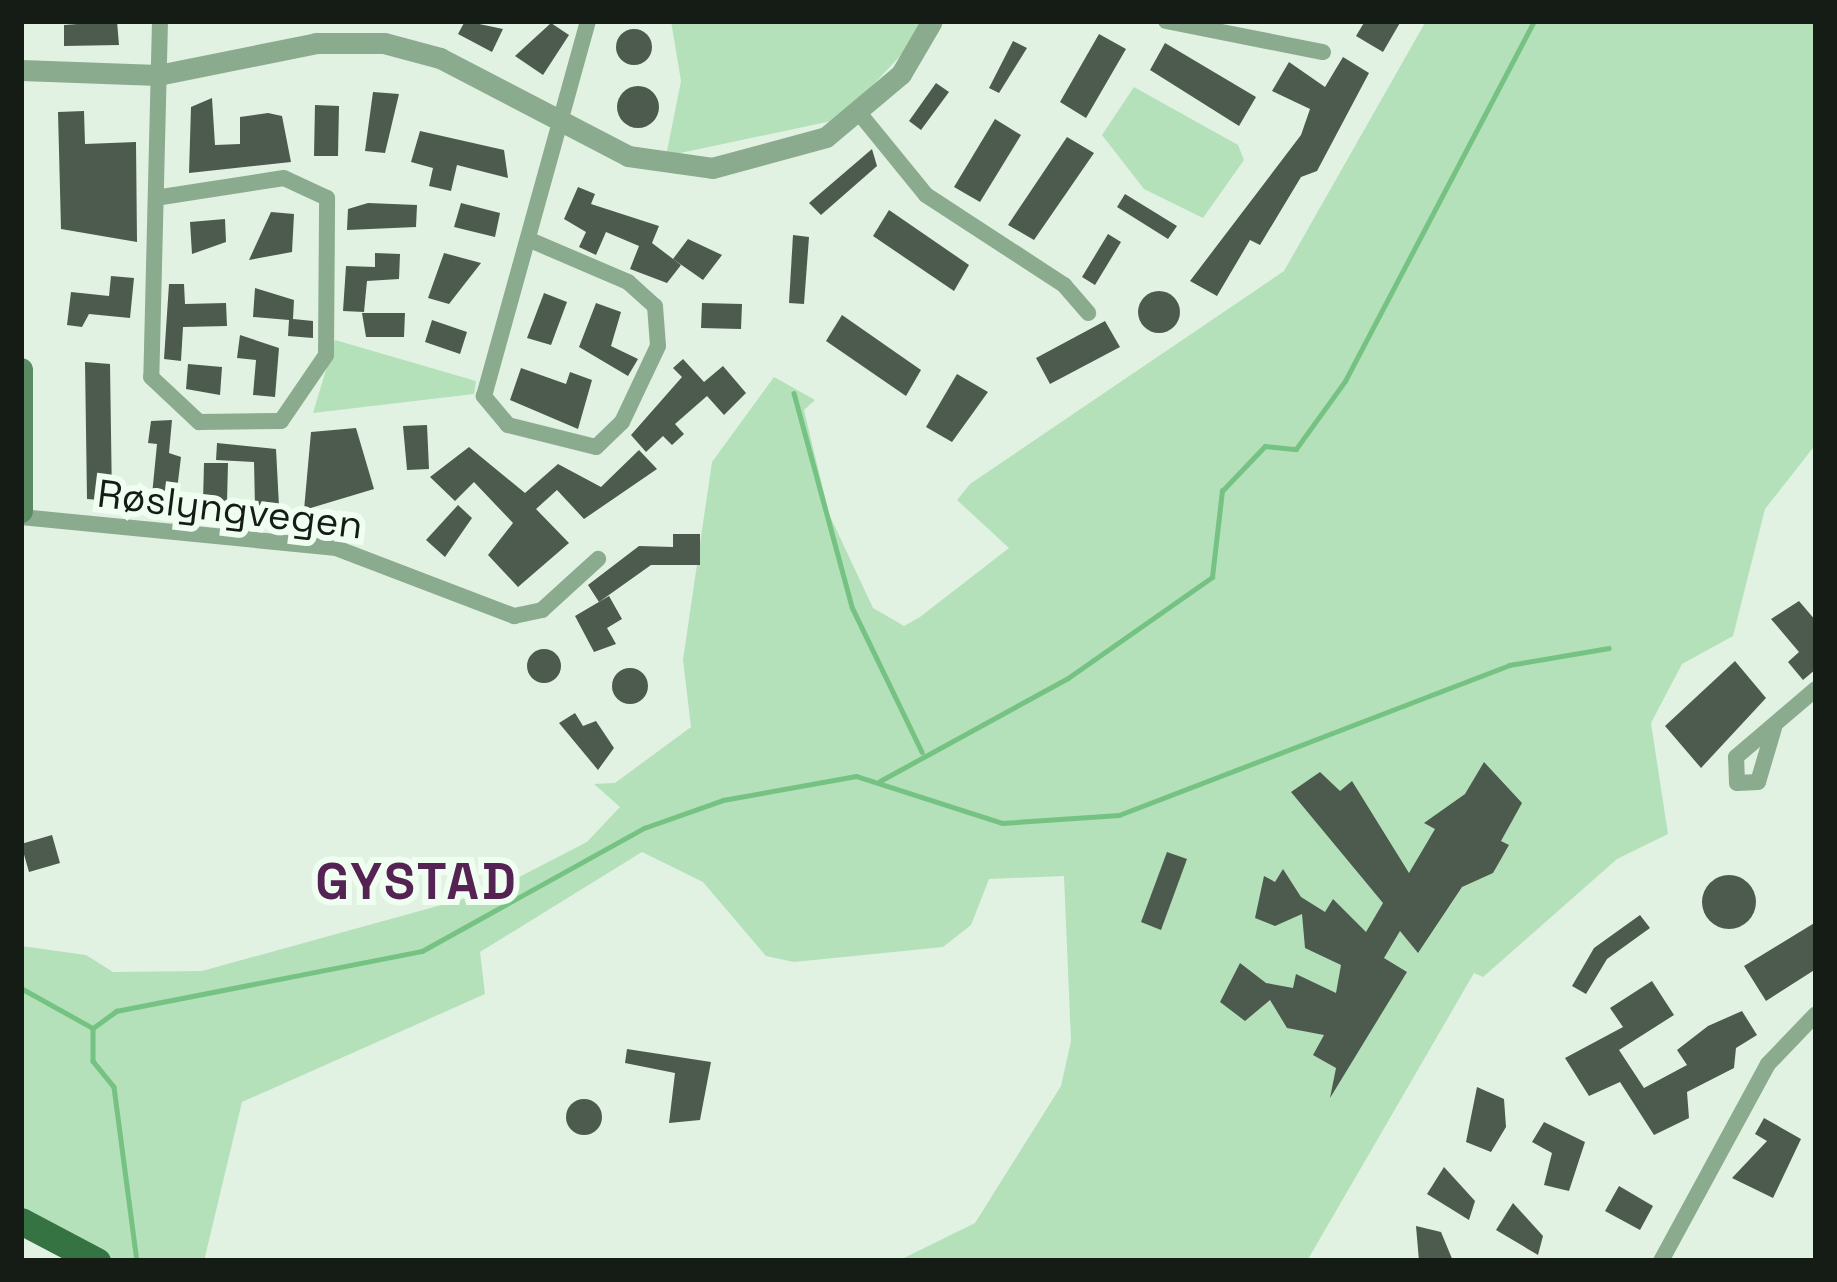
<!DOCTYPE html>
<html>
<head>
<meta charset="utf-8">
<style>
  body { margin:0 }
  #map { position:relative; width:1837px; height:1282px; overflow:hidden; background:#e1f2e2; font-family:"Space Grotesk",sans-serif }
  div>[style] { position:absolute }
  .green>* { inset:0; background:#b4e1ba }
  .stream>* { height:4.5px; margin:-2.25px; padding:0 2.25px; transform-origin:2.25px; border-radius:2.25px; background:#75c283 }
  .building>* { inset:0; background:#4c5b4e }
  .round { border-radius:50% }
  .minor>* { height:16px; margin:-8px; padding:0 8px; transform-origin:8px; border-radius:8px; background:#8bab8f }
  .tertiary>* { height:21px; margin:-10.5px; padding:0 10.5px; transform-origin:10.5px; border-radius:10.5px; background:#8bab8f }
  .secondary>* { height:24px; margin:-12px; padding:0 12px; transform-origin:12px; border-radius:12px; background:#5b8b62 }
  .primary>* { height:27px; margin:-13.5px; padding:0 13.5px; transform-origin:13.5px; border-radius:13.5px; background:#357342 }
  span { translate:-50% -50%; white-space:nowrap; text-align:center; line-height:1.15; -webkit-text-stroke:12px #f0fef2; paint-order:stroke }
  .street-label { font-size:39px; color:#151c16 }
  .district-label { font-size:51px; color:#552353; font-weight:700; letter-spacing:3px }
  .frame { position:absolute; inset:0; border:24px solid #151c16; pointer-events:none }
</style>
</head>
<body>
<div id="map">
  <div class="green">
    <i style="clip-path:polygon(671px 21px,933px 21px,841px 119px,666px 156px,681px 81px)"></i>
    <i style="clip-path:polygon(1426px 21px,1816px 21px,1816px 444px,1765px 509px,1733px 636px,1682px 664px,1651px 723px,1668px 834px,1617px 859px,1483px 977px,1474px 973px,1307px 1261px,898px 1261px,975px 1223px,1061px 1086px,1071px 1041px,1064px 876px,989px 879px,971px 925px,943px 947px,794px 962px,766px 956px,703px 882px,642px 852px,480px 952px,485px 994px,242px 1102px,204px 1261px,96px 1261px,21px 1222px,21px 946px,86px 955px,113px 972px,202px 971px,492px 891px,587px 842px,620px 807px,594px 784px,615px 783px,691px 727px,683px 660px,712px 462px,774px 377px,815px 400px,804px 410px,829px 514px,873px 608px,904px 626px,920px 617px,1009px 548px,957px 500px,970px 484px,1284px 271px)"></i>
    <i style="clip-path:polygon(1134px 87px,1238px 145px,1244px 160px,1203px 218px,1144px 189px,1102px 135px)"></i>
    <i style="clip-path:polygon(335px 340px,476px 381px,474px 394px,313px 413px)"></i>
  </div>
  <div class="stream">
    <i style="left:794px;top:393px;width:222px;rotate:74.8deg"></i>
    <i style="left:852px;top:607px;width:161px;rotate:64.2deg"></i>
    <i style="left:880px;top:781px;width:214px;rotate:-28.7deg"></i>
    <i style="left:1068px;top:678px;width:176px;rotate:-35deg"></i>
    <i style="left:1212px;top:577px;width:87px;rotate:-83.4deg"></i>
    <i style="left:1222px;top:491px;width:62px;rotate:-46.3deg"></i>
    <i style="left:1265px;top:446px;width:31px;rotate:6deg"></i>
    <i style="left:1296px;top:449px;width:84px;rotate:-54.2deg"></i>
    <i style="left:1345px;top:381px;width:407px;rotate:-62.3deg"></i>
    <i style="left:21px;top:988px;width:82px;rotate:29.1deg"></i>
    <i style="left:93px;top:1028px;width:29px;rotate:-36deg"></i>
    <i style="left:116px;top:1011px;width:312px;rotate:-11.1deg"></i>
    <i style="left:422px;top:951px;width:254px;rotate:-29deg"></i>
    <i style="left:644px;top:828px;width:84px;rotate:-19.5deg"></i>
    <i style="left:723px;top:800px;width:135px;rotate:-10.2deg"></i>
    <i style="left:856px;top:776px;width:153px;rotate:17.8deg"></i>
    <i style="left:1002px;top:823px;width:117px;rotate:-3.9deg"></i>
    <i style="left:1119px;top:815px;width:418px;rotate:-21deg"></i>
    <i style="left:1509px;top:665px;width:101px;rotate:-9.6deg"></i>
    <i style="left:93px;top:1029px;width:32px;rotate:90deg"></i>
    <i style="left:93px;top:1061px;width:33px;rotate:51deg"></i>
    <i style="left:114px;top:1087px;width:176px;rotate:82.5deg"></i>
  </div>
  <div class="building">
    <i style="clip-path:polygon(117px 21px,119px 45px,64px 46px,64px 25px)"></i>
    <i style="clip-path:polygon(465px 21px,503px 29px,492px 52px,458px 34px)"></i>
    <i style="clip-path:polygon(1365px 21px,1401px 21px,1383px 52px,1356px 36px)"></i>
    <i style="clip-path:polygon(551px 23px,569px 35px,543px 75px,515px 56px)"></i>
    <i class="round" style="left:616px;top:29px;width:36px;height:36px"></i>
    <i style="clip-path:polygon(1099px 34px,1126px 49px,1086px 118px,1060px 102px)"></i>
    <i style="clip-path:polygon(1013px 41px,1027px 48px,999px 93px,989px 88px)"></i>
    <i style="clip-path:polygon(1165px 43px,1256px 97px,1239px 126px,1150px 70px)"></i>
    <i style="clip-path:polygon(1343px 57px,1369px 73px,1317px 171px,1301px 177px,1260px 245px,1250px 240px,1217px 296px,1190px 281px,1301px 135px,1310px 109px,1272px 91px,1289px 62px,1325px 87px)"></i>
    <i style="clip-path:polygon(936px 83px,949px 92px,921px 130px,909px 121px)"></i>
    <i class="round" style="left:617px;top:86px;width:42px;height:42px"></i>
    <i style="clip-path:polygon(373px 92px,399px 94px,385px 153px,365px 151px)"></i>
    <i style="clip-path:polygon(212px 98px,215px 145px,240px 144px,240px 117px,268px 113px,282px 116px,291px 162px,189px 173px,191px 107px)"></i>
    <i style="clip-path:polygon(315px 105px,339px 106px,338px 156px,314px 156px)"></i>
    <i style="clip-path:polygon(84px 111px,85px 144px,136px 142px,137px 242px,61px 229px,58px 112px)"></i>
    <i style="clip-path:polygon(995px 119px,1021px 135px,980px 202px,954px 187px)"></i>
    <i style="clip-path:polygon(420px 131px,504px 150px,508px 178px,457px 165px,451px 191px,429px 186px,433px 168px,411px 162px)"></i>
    <i style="clip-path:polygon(1067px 137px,1094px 153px,1034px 240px,1008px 225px)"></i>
    <i style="clip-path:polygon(872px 149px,877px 166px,821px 215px,809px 203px)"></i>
    <i style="clip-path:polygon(578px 187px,595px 194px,591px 204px,659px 226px,652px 243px,681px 265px,667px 283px,630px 269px,639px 246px,606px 232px,596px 255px,579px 247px,586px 232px,564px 219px)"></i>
    <i style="clip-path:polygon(1125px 194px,1177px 226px,1168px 239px,1117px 207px)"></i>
    <i style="clip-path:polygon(368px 203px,417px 205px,416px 227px,347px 230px,348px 209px)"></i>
    <i style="clip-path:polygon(461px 203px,500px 213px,495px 237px,454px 227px)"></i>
    <i style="clip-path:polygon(889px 210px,969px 265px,954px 291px,873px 236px)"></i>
    <i style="clip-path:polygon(271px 212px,294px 214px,292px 252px,249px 260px)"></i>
    <i style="clip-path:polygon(225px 219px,226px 242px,192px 254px,190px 222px)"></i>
    <i style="clip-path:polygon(1108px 234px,1121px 242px,1095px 285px,1082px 277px)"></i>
    <i style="clip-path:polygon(793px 235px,809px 237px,804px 304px,789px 303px)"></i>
    <i style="clip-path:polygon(688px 239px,722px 255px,703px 280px,673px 259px)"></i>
    <i style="clip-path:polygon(375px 253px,400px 254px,399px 279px,367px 281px,364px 312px,343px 311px,346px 266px,375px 267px)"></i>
    <i style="clip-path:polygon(444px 253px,481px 263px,449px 304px,428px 298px)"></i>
    <i style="clip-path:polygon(111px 276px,134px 278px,130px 318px,89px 314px,82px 327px,67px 325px,71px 292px,109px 296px)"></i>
    <i style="clip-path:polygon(169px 284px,184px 284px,185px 304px,226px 303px,227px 326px,183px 327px,181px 361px,164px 359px)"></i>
    <i style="clip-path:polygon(255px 288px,294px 300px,293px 319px,313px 321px,313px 338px,288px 336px,289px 320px,253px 317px)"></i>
    <i class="round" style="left:1138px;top:291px;width:42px;height:42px"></i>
    <i style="clip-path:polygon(544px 293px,567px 302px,551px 345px,527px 338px)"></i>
    <i style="clip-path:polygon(596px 303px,621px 312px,611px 346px,638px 359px,628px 376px,579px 347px)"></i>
    <i style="clip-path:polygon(702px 303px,742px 304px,741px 329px,701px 328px)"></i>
    <i style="clip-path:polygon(362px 313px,405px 313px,404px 337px,366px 337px)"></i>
    <i style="clip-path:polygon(842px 315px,921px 370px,906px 396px,826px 341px)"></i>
    <i style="clip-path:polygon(432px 320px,467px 332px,460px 354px,425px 342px)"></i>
    <i style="clip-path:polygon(1105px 321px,1120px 347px,1050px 384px,1036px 358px)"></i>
    <i style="clip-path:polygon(240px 335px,279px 348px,275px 397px,253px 395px,256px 360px,237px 358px)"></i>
    <i style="clip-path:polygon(683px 359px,704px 382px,723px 366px,746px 393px,724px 415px,707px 396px,675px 424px,684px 434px,672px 445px,663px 436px,646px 452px,631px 435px,682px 377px,673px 368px)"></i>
    <i style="clip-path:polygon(85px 362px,110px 364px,112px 501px,87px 499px)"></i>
    <i style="clip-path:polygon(188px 364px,222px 367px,220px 395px,186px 389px)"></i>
    <i style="clip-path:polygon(521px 368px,566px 384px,570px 372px,592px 380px,578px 429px,510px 400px)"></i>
    <i style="clip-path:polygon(957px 374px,988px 392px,952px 442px,926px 427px)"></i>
    <i style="clip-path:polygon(172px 420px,169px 453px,181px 457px,176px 498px,152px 495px,157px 444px,148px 443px,151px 421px)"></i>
    <i style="clip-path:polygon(427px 425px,429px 469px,407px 470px,403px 426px)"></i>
    <i style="clip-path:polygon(356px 428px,374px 489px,304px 510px,311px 432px)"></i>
    <i style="clip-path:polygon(217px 443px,276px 449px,279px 506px,255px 507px,254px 462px,216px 460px)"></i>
    <i style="clip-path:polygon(469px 447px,525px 493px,558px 464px,601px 487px,639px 450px,657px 469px,584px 519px,557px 490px,536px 509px,569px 543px,518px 587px,488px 555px,513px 523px,474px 482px,455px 501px,430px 477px)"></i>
    <i style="clip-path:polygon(204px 463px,228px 463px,227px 502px,203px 501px)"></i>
    <i style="clip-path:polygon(458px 505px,472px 518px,445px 557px,426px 540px)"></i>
    <i style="clip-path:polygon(673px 534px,700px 534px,700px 565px,651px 565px,599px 602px,588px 585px,639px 546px,673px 547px)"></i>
    <i style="clip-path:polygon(609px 596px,622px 619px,607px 628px,616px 644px,594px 652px,575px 616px)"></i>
    <i style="clip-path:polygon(1799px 601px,1816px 621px,1816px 669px,1803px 680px,1788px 662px,1799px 652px,1771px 619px)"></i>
    <i class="round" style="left:527px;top:649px;width:34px;height:34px"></i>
    <i style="clip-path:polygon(1735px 661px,1766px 698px,1701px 768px,1665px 726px)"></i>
    <i class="round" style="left:612px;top:668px;width:36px;height:36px"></i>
    <i style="clip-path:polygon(575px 713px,583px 726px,596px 721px,614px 748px,598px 770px,559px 723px)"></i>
    <i style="clip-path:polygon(1484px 762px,1522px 803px,1501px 841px,1509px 845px,1493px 873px,1462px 887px,1418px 953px,1400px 931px,1384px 958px,1407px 972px,1330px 1098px,1336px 1068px,1313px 1055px,1324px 1035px,1287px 1028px,1270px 1000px,1245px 1021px,1220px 1002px,1240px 963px,1266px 983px,1293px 988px,1296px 974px,1336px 993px,1341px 965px,1305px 948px,1302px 914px,1275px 926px,1255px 918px,1264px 876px,1275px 882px,1283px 869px,1301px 897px,1325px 912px,1333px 899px,1366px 932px,1383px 903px,1291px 792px,1320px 772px,1340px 791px,1352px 781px,1409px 873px,1435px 829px,1424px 823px,1465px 794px)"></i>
    <i style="clip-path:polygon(52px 835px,60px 863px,29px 872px,21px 844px)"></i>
    <i style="clip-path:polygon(1167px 852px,1187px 859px,1161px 930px,1141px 922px)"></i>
    <i class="round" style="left:1702px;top:875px;width:54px;height:54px"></i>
    <i style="clip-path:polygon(1640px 915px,1650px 928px,1607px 959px,1586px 994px,1572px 986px,1594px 948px)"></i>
    <i style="clip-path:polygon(1816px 922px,1816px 969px,1766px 1001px,1744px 966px)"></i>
    <i style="clip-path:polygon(1652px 981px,1674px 1015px,1619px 1050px,1644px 1088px,1687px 1065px,1677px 1050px,1708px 1026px,1742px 1011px,1757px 1035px,1736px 1048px,1734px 1068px,1687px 1092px,1689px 1118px,1654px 1135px,1620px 1082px,1589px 1096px,1565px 1058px,1623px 1027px,1610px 1008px)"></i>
    <i style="clip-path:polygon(627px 1049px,711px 1062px,700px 1120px,669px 1123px,675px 1073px,625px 1063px)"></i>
    <i style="clip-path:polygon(1477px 1087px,1504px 1099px,1506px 1127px,1491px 1152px,1466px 1142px)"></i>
    <i class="round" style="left:566px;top:1099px;width:36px;height:36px"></i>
    <i style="clip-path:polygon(1764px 1118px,1801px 1139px,1773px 1198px,1732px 1178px,1767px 1141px,1755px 1134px)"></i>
    <i style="clip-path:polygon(1544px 1122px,1585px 1142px,1569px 1191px,1544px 1185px,1552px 1153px,1532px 1142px)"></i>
    <i style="clip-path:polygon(1444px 1167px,1475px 1201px,1469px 1220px,1427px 1194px)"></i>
    <i style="clip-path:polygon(1619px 1186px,1653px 1206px,1640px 1230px,1605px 1211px)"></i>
    <i style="clip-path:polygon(1513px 1203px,1543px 1236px,1538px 1255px,1496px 1230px)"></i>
    <i style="clip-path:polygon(1416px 1226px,1441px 1232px,1453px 1261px,1419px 1261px)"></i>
  </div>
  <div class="minor">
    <i style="left:160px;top:21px;width:356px;rotate:91.4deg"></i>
    <i style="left:151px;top:377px;width:66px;rotate:43.2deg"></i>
    <i style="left:199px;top:422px;width:82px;rotate:-0.7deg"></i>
    <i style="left:281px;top:421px;width:80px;rotate:-55.7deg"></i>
    <i style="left:326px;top:355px;width:157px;rotate:-89.6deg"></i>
    <i style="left:327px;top:198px;width:47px;rotate:-155.1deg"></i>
    <i style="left:284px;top:178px;width:124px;rotate:171.2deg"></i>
    <i style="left:1166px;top:21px;width:160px;rotate:11.2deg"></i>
    <i style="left:860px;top:114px;width:104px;rotate:50.8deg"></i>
    <i style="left:926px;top:195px;width:165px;rotate:33.1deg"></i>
    <i style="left:1064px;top:285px;width:37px;rotate:49deg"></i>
    <i style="left:530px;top:240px;width:107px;rotate:23.2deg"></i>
    <i style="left:628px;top:282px;width:36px;rotate:42deg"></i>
    <i style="left:655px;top:306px;width:40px;rotate:85.7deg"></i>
    <i style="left:658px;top:346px;width:84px;rotate:115.3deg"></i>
    <i style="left:622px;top:422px;width:36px;rotate:136deg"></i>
    <i style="left:596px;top:447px;width:91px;rotate:-166deg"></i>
    <i style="left:508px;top:425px;width:38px;rotate:-130deg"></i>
    <i style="left:484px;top:396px;width:389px;rotate:-74.5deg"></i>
    <i style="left:21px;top:517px;width:317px;rotate:5.6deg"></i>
    <i style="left:336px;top:548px;width:191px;rotate:20.9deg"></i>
    <i style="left:514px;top:616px;width:29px;rotate:-12deg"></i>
    <i style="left:542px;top:610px;width:76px;rotate:-42.3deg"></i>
    <i style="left:1774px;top:728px;width:56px;rotate:106.5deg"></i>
    <i style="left:1758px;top:782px;width:21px;rotate:177deg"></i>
    <i style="left:1737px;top:783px;width:26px;rotate:-92deg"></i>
    <i style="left:1736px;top:757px;width:105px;rotate:-40.4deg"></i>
    <i style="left:1661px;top:1261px;width:224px;rotate:-61.5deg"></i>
    <i style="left:1768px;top:1064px;width:69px;rotate:-46.2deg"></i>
  </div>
  <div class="tertiary">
    <i style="left:21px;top:70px;width:137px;rotate:2.1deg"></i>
    <i style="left:158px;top:75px;width:161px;rotate:-11.4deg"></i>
    <i style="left:316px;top:43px;width:68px"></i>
    <i style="left:384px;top:43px;width:58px;rotate:15deg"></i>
    <i style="left:440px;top:58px;width:212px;rotate:27.5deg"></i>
    <i style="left:628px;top:156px;width:85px;rotate:8.1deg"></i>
    <i style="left:712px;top:168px;width:118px;rotate:-15.2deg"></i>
    <i style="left:826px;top:137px;width:98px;rotate:-40deg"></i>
    <i style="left:901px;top:74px;width:61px;rotate:-59.7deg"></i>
  </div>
  <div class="secondary">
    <i style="left:21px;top:370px;width:141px;rotate:90deg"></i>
  </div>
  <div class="primary">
    <i style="left:21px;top:1221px;width:86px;rotate:27.8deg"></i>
  </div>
  <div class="street-label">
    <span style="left:230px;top:510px;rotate:7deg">Røslyngvegen</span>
  </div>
  <div class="district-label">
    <span style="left:417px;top:882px">GYSTAD</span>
  </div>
  <div class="frame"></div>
</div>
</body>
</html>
